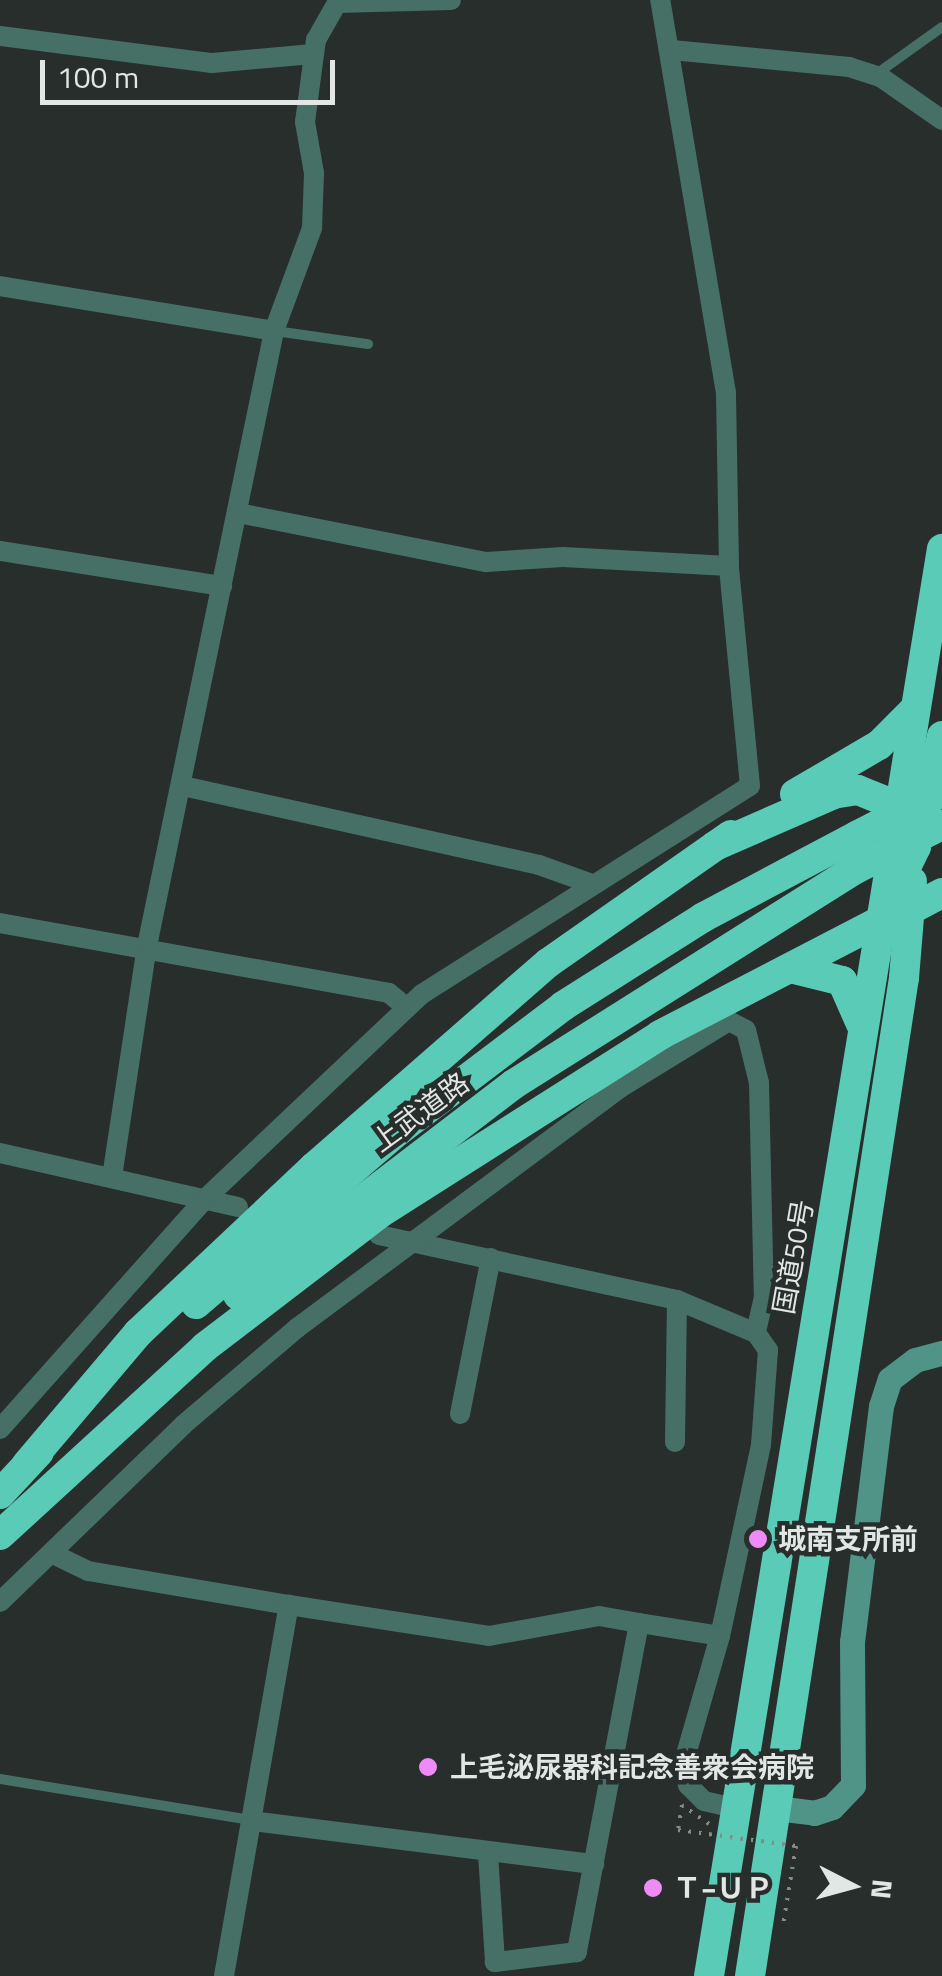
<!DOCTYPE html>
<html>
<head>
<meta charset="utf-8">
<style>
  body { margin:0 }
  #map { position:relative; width:942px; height:1976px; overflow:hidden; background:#272e2c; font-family:"Titillium Web","Noto Sans JP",sans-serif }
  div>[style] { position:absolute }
  .lane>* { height:10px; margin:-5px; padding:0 5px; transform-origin:5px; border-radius:5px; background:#466f66 }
  .street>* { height:20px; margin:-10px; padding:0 10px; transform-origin:10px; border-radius:10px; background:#466f66 }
  .secondary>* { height:25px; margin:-12.5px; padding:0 12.5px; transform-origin:12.5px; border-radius:12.5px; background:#4f9486 }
  .highway>* { height:30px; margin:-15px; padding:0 15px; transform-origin:15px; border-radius:15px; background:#59cbb6 }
  .path-bridge>* { height:4px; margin-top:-2px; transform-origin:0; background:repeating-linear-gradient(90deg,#858b89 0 2.5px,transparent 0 10.5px) }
  .highway-bridge>* { height:30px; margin:-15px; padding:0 15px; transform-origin:15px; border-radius:15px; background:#59cbb6 }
  .dots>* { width:28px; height:28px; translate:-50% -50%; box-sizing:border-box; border:5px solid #272e2c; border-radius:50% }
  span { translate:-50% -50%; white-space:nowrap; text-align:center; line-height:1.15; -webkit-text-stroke:9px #272e2c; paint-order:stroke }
  .street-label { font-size:28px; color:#e2e6e5 }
  .poi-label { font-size:28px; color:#e2e6e5; font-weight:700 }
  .left { translate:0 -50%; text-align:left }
  .north { position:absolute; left:802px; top:1836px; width:100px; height:100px; -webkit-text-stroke:8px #272e2c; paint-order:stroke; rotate:96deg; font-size:28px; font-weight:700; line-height:40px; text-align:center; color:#e2e6e5 }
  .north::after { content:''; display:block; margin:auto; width:35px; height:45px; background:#e2e6e5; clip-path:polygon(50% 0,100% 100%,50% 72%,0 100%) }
  .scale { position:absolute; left:40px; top:60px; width:295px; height:45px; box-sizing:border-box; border:5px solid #e2e6e5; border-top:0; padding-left:12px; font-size:30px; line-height:35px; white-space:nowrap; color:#e2e6e5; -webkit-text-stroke:8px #272e2c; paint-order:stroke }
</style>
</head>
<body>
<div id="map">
  <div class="lane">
    <i style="left:875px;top:75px;width:82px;rotate:-35.6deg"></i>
    <i style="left:275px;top:331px;width:94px;rotate:8deg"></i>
    <i style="left:0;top:1779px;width:254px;rotate:9.3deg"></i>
  </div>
  <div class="street">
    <i style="left:0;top:36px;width:214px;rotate:7.3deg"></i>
    <i style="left:212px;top:63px;width:101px;rotate:-5.1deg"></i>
    <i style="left:672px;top:50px;width:178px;rotate:5.5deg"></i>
    <i style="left:849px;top:67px;width:35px;rotate:18deg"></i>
    <i style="left:882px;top:78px;width:73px;rotate:35deg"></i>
    <i style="left:0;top:286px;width:278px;rotate:9.3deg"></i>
    <i style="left:238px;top:513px;width:253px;rotate:11.2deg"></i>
    <i style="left:486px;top:562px;width:77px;rotate:-3.7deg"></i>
    <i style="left:563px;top:557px;width:166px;rotate:3.1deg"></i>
    <i style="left:0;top:551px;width:225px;rotate:9deg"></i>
    <i style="left:183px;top:786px;width:365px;rotate:12.5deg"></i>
    <i style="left:539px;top:865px;width:56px;rotate:19.7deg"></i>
    <i style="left:0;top:923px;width:395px;rotate:10.2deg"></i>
    <i style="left:389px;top:993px;width:23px;rotate:40deg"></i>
    <i style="left:0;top:1153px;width:244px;rotate:12.8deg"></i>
    <i style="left:112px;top:1177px;width:234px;rotate:-81.4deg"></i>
    <i style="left:147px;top:946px;width:628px;rotate:-78.33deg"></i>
    <i style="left:274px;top:331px;width:110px;rotate:-69.7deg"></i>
    <i style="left:312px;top:228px;width:55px;rotate:-87.9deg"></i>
    <i style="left:314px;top:173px;width:52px;rotate:-100deg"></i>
    <i style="left:305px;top:122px;width:83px;rotate:-82.4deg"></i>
    <i style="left:316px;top:40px;width:43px;rotate:-60.4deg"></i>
    <i style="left:337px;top:3px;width:114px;rotate:-1.5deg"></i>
    <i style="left:379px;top:1235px;width:305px;rotate:12.3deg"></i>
    <i style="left:677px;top:1300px;width:86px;rotate:22.7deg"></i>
    <i style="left:756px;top:1333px;width:21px;rotate:55deg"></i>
    <i style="left:768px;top:1350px;width:95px;rotate:94.2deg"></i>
    <i style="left:761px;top:1445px;width:195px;rotate:102.1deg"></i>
    <i style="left:720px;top:1636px;width:134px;rotate:106deg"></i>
    <i style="left:683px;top:1765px;width:21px;rotate:76deg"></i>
    <i style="left:688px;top:1785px;width:23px;rotate:45deg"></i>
    <i style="left:704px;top:1801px;width:32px;rotate:13deg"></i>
    <i style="left:460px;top:1414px;width:159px;rotate:-78.8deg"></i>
    <i style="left:0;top:1429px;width:310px;rotate:-48.3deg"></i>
    <i style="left:206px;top:1198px;width:297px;rotate:-43.4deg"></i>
    <i style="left:422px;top:994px;width:388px;rotate:-32.4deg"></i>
    <i style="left:750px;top:786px;width:221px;rotate:-95.5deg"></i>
    <i style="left:729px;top:566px;width:173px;rotate:-91deg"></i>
    <i style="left:726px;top:393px;width:399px;rotate:-99.5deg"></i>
    <i style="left:675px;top:1442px;width:142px;rotate:-89.2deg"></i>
    <i style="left:53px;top:1554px;width:39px;rotate:26deg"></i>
    <i style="left:88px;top:1571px;width:204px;rotate:9.6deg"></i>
    <i style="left:0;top:1602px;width:255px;rotate:-44deg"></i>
    <i style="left:183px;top:1425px;width:150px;rotate:-40.4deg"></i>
    <i style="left:297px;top:1328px;width:402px;rotate:-36.6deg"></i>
    <i style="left:620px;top:1088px;width:128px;rotate:-31.6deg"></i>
    <i style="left:729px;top:1021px;width:19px;rotate:28deg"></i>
    <i style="left:746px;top:1030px;width:55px;rotate:76.2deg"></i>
    <i style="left:759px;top:1083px;width:214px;rotate:88.7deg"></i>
    <i style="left:764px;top:1297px;width:37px;rotate:103deg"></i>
    <i style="left:639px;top:1623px;width:82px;rotate:9.1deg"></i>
    <i style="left:252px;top:1821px;width:345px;rotate:7.2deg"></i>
    <i style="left:224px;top:1976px;width:377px;rotate:-80.1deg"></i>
    <i style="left:289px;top:1605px;width:202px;rotate:8.8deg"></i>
    <i style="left:489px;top:1636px;width:112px;rotate:-10.3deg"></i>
    <i style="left:599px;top:1616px;width:41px;rotate:9.9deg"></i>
    <i style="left:639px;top:1623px;width:335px;rotate:100.7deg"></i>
    <i style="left:577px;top:1952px;width:83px;rotate:173deg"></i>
    <i style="left:495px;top:1962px;width:107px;rotate:-93.7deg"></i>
  </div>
  <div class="secondary">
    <i style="left:776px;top:1808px;width:38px;rotate:7deg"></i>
    <i style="left:814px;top:1813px;width:19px;rotate:-18deg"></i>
    <i style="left:832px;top:1807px;width:30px;rotate:-46deg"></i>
    <i style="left:853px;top:1785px;width:143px;rotate:-90.4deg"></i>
    <i style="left:852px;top:1642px;width:238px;rotate:-83deg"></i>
    <i style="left:881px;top:1406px;width:28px;rotate:-72deg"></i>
    <i style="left:890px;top:1379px;width:31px;rotate:-37deg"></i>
    <i style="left:915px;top:1360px;width:28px;rotate:-15deg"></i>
  </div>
  <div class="highway">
    <i style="left:795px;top:794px;width:97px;rotate:-30.3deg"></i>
    <i style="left:879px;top:745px;width:51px;rotate:-45deg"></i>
    <i style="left:923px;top:821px;width:87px;rotate:-77.4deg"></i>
    <i style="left:908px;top:911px;width:38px;rotate:-28deg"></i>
    <i style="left:790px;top:968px;width:54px;rotate:14deg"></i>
    <i style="left:842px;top:981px;width:47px;rotate:66.2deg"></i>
    <i style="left:238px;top:1295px;width:347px;rotate:-37.4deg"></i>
    <i style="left:514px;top:1084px;width:402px;rotate:-32.2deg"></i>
    <i style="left:196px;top:1304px;width:266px;rotate:-40.6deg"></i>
    <i style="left:398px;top:1131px;width:207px;rotate:-37.1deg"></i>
    <i style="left:563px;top:1006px;width:165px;rotate:-32.3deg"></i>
    <i style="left:702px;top:918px;width:177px;rotate:-28deg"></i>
    <i style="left:27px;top:1464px;width:172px;rotate:-49.7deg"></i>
    <i style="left:138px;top:1333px;width:242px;rotate:-43.3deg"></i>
    <i style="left:314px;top:1167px;width:310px;rotate:-41.1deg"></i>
    <i style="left:548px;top:963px;width:223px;rotate:-35deg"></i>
    <i style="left:0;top:1494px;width:57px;rotate:-47.1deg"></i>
    <i style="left:0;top:1535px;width:278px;rotate:-42.5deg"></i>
    <i style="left:205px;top:1347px;width:220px;rotate:-37.4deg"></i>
    <i style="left:380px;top:1213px;width:332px;rotate:-32.4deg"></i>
    <i style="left:660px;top:1035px;width:248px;rotate:-27.4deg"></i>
    <i style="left:880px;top:921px;width:82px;rotate:-64.1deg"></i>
    <i style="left:916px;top:847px;width:55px;rotate:-124deg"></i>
    <i style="left:885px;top:801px;width:29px;rotate:-158deg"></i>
    <i style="left:858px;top:790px;width:24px;rotate:171deg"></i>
    <i style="left:834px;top:794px;width:130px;rotate:156.4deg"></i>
    <i style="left:709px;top:1976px;width:1446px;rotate:-80.73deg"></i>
    <i style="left:750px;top:1976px;width:1010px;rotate:-81.23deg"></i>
    <i style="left:904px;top:978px;width:97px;rotate:-85.3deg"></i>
  </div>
  <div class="path-bridge">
    <i style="left:709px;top:1824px;width:33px;rotate:-145deg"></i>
    <i style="left:682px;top:1805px;width:25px;rotate:99deg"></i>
    <i style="left:678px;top:1830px;width:119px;rotate:7.7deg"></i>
    <i style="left:796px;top:1846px;width:80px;rotate:99.3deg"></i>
  </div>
  <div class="highway-bridge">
    <i style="left:858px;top:835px;width:94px;rotate:-27.1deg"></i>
    <i style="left:854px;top:870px;width:99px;rotate:-27.1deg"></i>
  </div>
  <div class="dots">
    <i style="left:758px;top:1539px;background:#ef8bf6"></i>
    <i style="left:428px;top:1767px;background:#ef8bf6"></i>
    <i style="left:653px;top:1888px;background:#ef8bf6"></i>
  </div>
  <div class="street-label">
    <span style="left:420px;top:1112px;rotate:-36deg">上武道路</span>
    <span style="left:793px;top:1257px;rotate:-80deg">国道50号</span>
  </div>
  <div class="poi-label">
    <span class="left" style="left:778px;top:1539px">城南支所前</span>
    <span class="left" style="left:450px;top:1767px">上毛泌尿器科記念善衆会病院</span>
    <span class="left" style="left:673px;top:1888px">Ｔ−ＵＰ</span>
  </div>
  <div class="north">N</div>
  <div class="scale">100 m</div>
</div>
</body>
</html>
